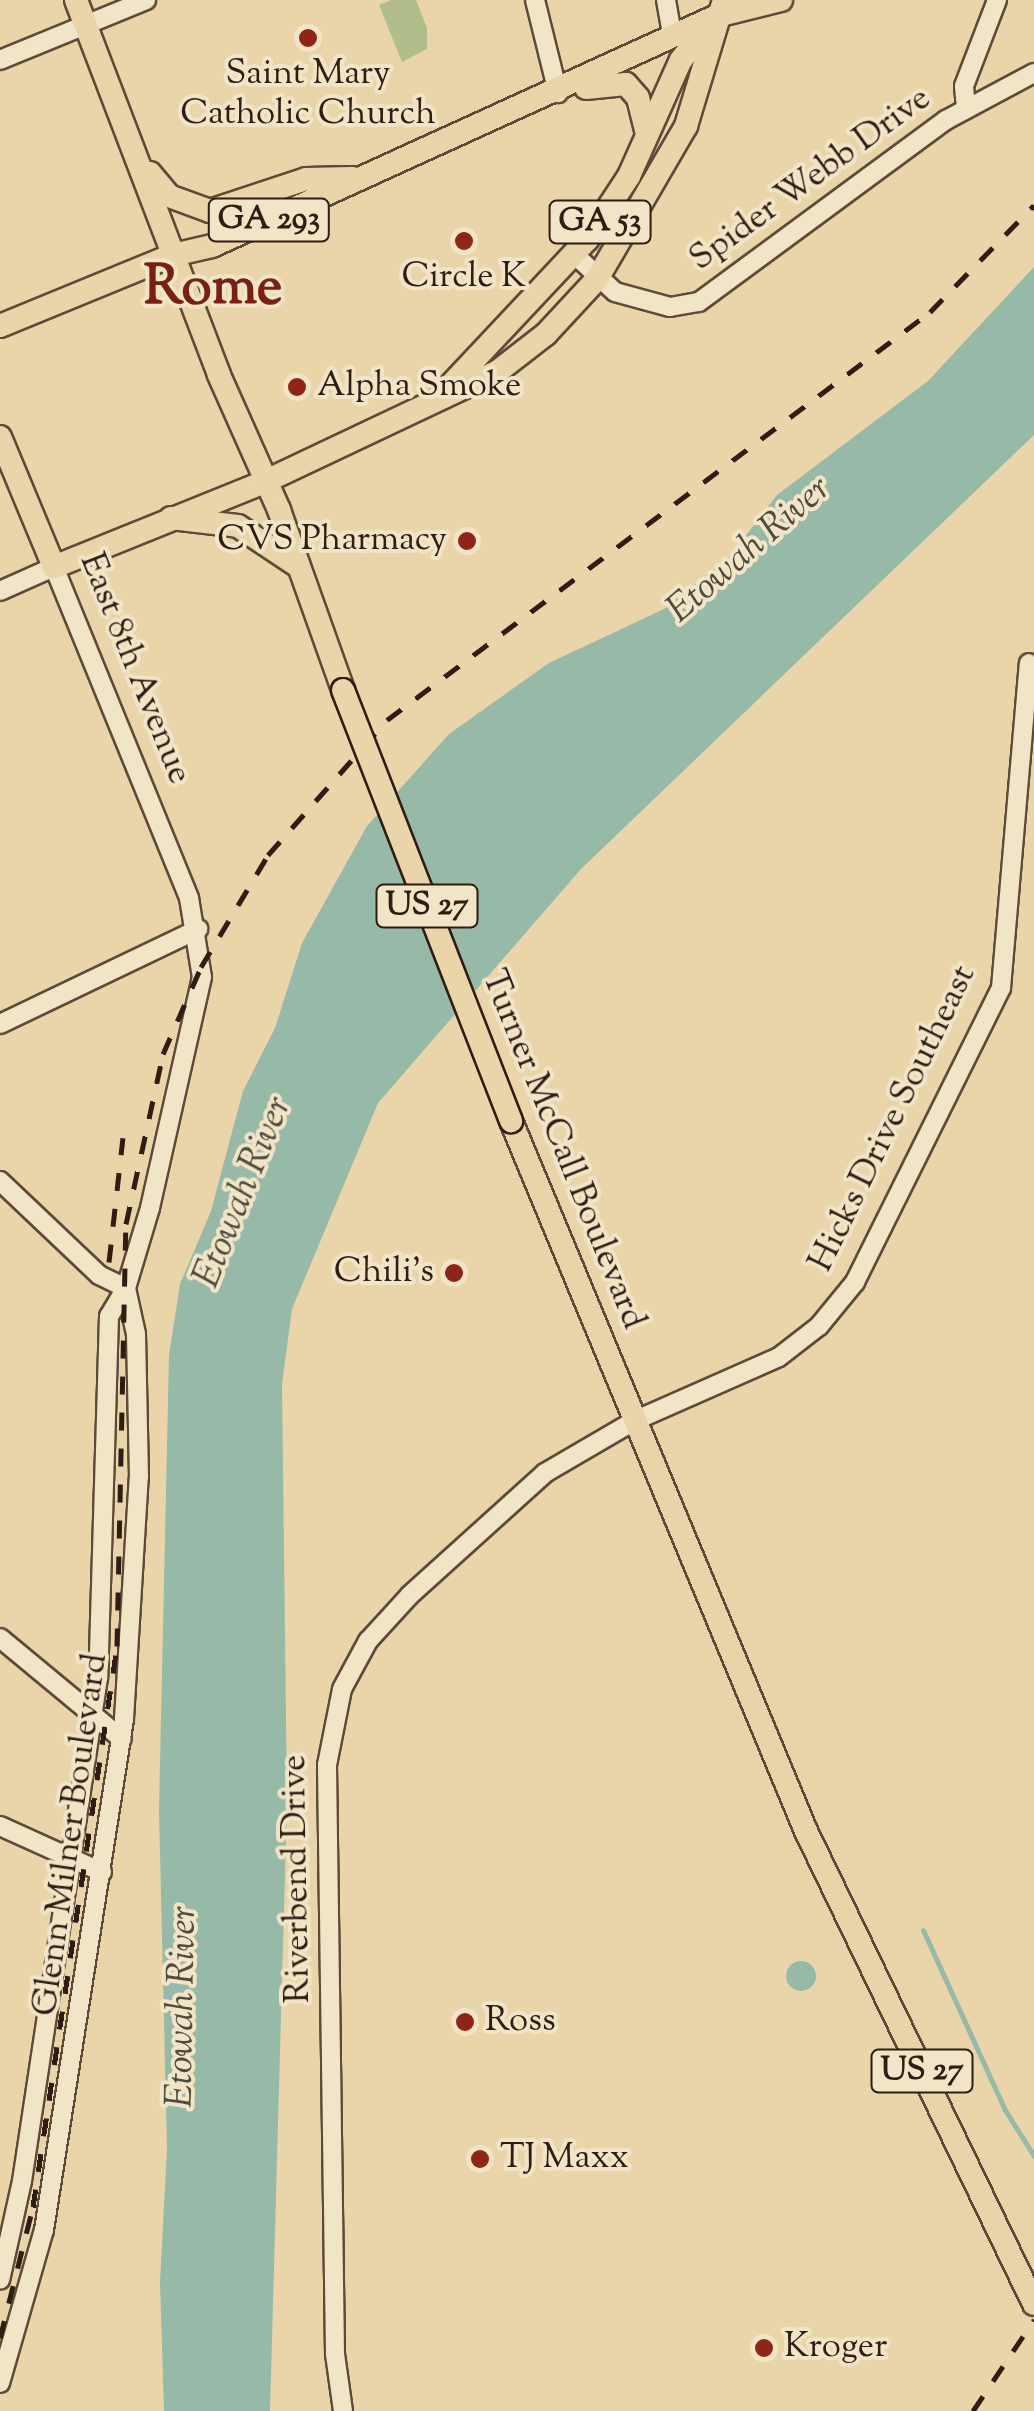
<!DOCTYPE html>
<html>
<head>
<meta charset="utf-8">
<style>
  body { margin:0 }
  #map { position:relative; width:1034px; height:2411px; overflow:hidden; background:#e9d5a9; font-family:"Sorts Mill Goudy",serif }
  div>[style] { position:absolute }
  .green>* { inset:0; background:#b1be8c }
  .water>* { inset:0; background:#97b9a8 }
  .round { border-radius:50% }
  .stream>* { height:5px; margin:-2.5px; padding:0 2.5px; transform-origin:2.5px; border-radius:2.5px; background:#97b9a8 }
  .roads { filter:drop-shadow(2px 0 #5e4a38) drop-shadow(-2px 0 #5e4a38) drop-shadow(0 2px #5e4a38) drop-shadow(0 -2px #5e4a38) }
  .minor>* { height:18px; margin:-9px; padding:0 9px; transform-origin:9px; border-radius:9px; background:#f1e4c7 }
  .major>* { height:22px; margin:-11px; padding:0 11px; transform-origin:11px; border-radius:11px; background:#e9d5a9 }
  .rail>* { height:5px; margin-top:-2.5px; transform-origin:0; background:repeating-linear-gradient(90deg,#2f1c12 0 18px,transparent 0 36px) }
  .bridges { filter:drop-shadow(2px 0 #2f1c12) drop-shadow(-2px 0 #2f1c12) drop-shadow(0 2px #2f1c12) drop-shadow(0 -2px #2f1c12) }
  .major-bridge>* { height:22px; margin:-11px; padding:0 11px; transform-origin:11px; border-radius:11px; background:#e9d5a9 }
  .dots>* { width:28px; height:28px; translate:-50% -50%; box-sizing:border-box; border:5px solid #f1e4c7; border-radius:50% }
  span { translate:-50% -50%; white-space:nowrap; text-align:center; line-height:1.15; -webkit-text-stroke:8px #f1e4c7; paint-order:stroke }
  .shield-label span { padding:2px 8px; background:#f1e4c7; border:2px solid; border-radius:8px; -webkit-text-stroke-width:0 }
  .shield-label { font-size:32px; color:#2f1c12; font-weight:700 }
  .poi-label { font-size:35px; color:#2f1c12 }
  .left { translate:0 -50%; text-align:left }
  .right { translate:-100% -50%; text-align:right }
  .street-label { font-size:35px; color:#2f1c12 }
  .water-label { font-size:38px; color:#4e4b3f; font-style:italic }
  .town-label { font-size:55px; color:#7a1f14; font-weight:700 }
</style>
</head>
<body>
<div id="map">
  <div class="green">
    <i style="clip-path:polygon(391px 0,416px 0,427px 28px,427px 49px,402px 62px,379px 5px)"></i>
  </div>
  <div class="water">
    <i style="clip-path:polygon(1034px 267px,1034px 435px,581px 869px,378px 1103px,292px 1309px,282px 1384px,287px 1802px,270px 2411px,164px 2411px,160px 2282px,167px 2149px,159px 1810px,169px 1355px,180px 1284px,211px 1211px,243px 1091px,275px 1028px,302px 943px,367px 826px,449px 734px,549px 663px,664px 609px,731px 555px,777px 495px,928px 381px)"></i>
    <i class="round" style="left:786px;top:1961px;width:30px;height:30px"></i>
  </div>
  <div class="stream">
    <i style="left:923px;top:1930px;width:198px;rotate:65.5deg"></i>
    <i style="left:1005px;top:2110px;width:54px;rotate:57.8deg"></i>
  </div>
  <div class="roads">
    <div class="minor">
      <i style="left:535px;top:0;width:96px;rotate:76.1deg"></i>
      <i style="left:666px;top:0;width:36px;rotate:80deg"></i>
      <i style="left:0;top:60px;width:158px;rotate:-22.3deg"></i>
      <i style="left:966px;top:109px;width:23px;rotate:-95deg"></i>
      <i style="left:964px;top:86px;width:92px;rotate:-69deg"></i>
      <i style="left:575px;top:255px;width:54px;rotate:42.8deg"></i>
      <i style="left:615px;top:292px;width:57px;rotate:15.3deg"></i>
      <i style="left:670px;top:307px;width:29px;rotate:-10deg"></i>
      <i style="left:699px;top:302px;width:307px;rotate:-36.4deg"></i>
      <i style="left:946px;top:120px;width:100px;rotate:-28.1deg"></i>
      <i style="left:0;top:591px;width:59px;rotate:-24deg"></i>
      <i style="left:54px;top:567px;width:357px;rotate:67.8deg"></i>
      <i style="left:189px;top:898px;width:80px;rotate:80.7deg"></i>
      <i style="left:202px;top:977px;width:237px;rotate:102.7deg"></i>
      <i style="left:150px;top:1208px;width:84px;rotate:106.7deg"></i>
      <i style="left:126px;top:1288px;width:33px;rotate:121deg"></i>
      <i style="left:109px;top:1316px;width:362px;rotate:91.7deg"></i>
      <i style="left:98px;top:1678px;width:509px;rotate:98.59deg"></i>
      <i style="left:22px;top:2181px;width:101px;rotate:102.5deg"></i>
      <i style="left:0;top:1024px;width:220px;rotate:-25.6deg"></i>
      <i style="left:0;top:1181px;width:137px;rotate:43.5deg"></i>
      <i style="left:99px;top:1275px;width:30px;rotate:26deg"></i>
      <i style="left:0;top:1638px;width:158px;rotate:39.6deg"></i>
      <i style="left:0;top:1826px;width:112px;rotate:24.3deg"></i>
      <i style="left:0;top:2383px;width:159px;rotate:-74deg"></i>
      <i style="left:44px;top:2230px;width:517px;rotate:-81.1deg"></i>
      <i style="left:124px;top:1719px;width:242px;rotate:-86.5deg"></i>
      <i style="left:139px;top:1477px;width:143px;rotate:-91.2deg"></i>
      <i style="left:136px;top:1334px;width:47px;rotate:-102.3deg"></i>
      <i style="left:343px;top:2411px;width:58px;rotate:-98deg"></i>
      <i style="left:335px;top:2354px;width:589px;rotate:-90.78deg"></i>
      <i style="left:327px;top:1765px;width:77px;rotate:-78.8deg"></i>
      <i style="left:342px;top:1689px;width:55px;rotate:-61.6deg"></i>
      <i style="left:368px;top:1641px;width:62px;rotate:-47.6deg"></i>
      <i style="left:410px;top:1595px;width:182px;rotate:-42.1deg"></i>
      <i style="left:545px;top:1473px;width:103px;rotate:-30.3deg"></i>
      <i style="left:634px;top:1421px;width:158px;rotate:-23.8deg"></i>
      <i style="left:779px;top:1357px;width:51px;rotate:-37.8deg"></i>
      <i style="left:819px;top:1326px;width:57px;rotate:-50.7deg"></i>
      <i style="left:855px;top:1282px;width:328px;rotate:-63.6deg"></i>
      <i style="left:1001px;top:988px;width:326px;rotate:-85.1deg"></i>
    </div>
    <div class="major">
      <i style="left:76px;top:0;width:401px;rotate:69.1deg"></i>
      <i style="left:219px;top:375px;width:148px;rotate:66deg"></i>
      <i style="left:279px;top:510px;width:191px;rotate:70.4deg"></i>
      <i style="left:586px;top:88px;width:40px;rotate:-5.7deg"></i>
      <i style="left:626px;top:84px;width:18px;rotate:49deg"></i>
      <i style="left:638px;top:98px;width:33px;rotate:76deg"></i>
      <i style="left:150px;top:173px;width:30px;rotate:50deg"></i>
      <i style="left:169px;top:196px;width:44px;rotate:20.1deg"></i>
      <i style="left:210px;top:211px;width:101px;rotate:-18.4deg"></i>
      <i style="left:306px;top:179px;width:47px;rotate:-1.2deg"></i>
      <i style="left:0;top:326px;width:187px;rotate:-22.3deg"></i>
      <i style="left:173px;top:255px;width:40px;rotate:-13deg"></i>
      <i style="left:212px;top:246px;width:555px;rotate:-24.49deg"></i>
      <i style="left:717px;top:16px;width:66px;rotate:-14deg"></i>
      <i style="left:445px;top:391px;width:207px;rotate:-46.8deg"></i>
      <i style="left:587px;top:240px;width:77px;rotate:-56.7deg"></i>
      <i style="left:629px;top:176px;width:127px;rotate:-65.9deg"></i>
      <i style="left:681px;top:60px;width:46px;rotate:-51.1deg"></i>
      <i style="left:0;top:437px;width:141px;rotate:67.4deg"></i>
      <i style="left:54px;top:567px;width:227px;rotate:-22deg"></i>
      <i style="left:264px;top:482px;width:258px;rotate:-25.3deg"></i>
      <i style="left:497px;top:372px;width:62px;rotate:-37.8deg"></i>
      <i style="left:546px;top:334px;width:75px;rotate:-47.2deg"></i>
      <i style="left:597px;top:279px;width:177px;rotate:-59.8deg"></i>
      <i style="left:686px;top:126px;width:132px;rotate:-73.2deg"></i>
      <i style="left:171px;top:518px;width:67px;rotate:6.8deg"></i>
      <i style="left:238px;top:526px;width:69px;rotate:33.7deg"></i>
      <i style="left:511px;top:1121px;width:769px;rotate:67.44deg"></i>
      <i style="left:806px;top:1831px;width:525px;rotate:64.26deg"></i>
    </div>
  </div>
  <div class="rail">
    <i style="left:109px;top:1262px;width:125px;rotate:-83.6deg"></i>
    <i style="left:0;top:2338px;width:135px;rotate:-75.9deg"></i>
    <i style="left:33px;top:2207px;width:567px;rotate:-81.48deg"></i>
    <i style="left:117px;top:1646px;width:422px;rotate:-88.8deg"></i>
    <i style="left:126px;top:1224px;width:174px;rotate:-77.7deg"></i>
    <i style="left:163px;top:1054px;width:95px;rotate:-66.4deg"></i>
    <i style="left:201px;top:967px;width:131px;rotate:-59.1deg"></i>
    <i style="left:268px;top:855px;width:180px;rotate:-48.6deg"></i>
    <i style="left:387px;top:720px;width:679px;rotate:-36.92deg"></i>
    <i style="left:930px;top:312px;width:149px;rotate:-45.8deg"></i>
    <i style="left:973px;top:2411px;width:110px;rotate:-56.2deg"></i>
  </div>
  <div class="bridges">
    <div class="major-bridge">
      <i style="left:343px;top:690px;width:463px;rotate:68.7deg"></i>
    </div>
  </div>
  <div class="dots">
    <i style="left:308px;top:38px;background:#8f2418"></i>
    <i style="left:464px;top:241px;background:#8f2418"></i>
    <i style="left:297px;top:387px;background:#8f2418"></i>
    <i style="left:467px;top:541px;background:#8f2418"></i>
    <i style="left:454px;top:1273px;background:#8f2418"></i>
    <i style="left:465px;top:2022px;background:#8f2418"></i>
    <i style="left:480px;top:2159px;background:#8f2418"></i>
    <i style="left:764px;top:2348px;background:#8f2418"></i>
  </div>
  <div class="shield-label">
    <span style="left:269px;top:220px">GA 293</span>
    <span style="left:600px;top:222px">GA 53</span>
    <span style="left:427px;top:906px">US 27</span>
    <span style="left:922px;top:2071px">US 27</span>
  </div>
  <div class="poi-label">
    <span style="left:308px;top:95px">Saint Mary<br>Catholic Church</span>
    <span style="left:464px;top:278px">Circle K</span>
    <span class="left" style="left:317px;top:387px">Alpha Smoke</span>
    <span class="right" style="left:447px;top:541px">CVS Pharmacy</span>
    <span class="right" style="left:434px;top:1273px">Chili's</span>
    <span class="left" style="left:485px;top:2022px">Ross</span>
    <span class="left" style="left:500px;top:2159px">TJ Maxx</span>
    <span class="left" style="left:784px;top:2348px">Kroger</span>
  </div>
  <div class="street-label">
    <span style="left:811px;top:180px;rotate:-36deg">Spider Webb Drive</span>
    <span style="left:134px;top:669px;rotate:68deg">East 8th Avenue</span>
    <span style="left:894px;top:1119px;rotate:-64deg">Hicks Drive Southeast</span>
    <span style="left:562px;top:1150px;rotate:68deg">Turner McCall Boulevard</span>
    <span style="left:72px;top:1835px;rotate:-82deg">Glenn Milner Boulevard</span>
    <span style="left:298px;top:1879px;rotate:-91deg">Riverbend Drive</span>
  </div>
  <div class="water-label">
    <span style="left:750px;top:551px;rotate:-41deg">Etowah River</span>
    <span style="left:245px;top:1193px;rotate:-68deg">Etowah River</span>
    <span style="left:184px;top:2007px;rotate:-89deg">Etowah River</span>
  </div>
  <div class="town-label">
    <span style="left:213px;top:290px">Rome</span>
  </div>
</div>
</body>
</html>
